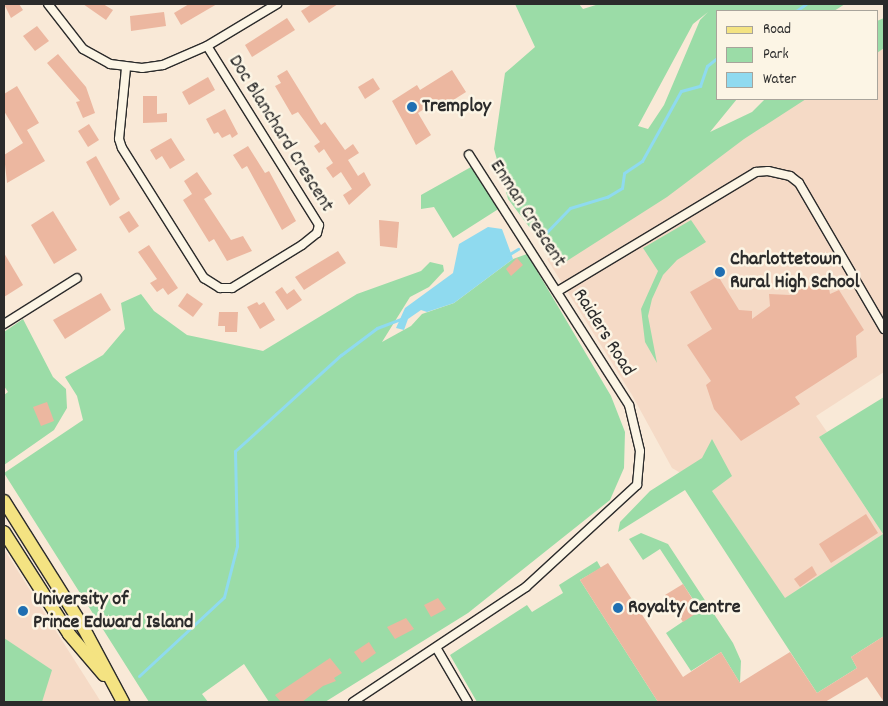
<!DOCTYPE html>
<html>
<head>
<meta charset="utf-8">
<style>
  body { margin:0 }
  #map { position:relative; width:888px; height:706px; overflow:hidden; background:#f9e9d7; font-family:Dekko,sans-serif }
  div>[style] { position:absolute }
  .built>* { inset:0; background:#f5dac6 }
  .green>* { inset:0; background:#9bdca7 }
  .water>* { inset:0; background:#8fdaef }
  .stream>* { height:3px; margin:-1.5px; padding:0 1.5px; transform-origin:1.5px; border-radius:1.5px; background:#8fdaef }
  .building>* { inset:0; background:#ecb7a0 }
  .roads { filter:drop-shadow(1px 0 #2b2b2b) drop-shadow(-1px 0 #2b2b2b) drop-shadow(0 1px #2b2b2b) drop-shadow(0 -1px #2b2b2b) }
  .street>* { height:8px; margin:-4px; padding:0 4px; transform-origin:4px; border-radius:4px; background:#fcf5e5 }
  .primary>* { height:12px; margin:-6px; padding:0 6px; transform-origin:6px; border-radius:6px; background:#f4e382 }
  .dots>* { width:14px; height:14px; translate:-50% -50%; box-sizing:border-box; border:2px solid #fcf5e5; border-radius:50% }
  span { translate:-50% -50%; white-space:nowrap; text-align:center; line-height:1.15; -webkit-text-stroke:5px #fcf5e5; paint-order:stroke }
  .poi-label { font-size:20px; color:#2b2b2b; font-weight:700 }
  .left { translate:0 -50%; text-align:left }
  .street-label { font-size:20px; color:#2b2b2b }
  .frame { position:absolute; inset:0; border:5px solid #2b2b2b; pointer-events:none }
  .legend { position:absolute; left:716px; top:10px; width:162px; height:90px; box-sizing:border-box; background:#fcf5e5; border:1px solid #a8a49b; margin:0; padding:6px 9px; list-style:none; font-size:15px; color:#2b2b2b }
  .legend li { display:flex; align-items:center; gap:10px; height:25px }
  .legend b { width:25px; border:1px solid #a8a49b }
</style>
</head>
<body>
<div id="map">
  <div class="built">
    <i style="clip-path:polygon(884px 37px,884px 372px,816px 416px,827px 432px,819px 437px,883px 534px,785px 599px,712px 491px,672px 468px,632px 395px,547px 259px,787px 99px,877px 99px,877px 41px)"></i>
    <i style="clip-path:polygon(4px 549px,82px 672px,101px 702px,4px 702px)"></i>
  </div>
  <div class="green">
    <i style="clip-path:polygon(evenodd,515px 4px,579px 4px,583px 9px,599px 4px,845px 4px,834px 11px,717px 11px,717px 99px,737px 99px,710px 132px,752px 112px,765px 99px,806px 99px,744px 139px,667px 197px,559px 266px,508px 199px,494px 149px,505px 73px,535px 47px,515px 4px,708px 12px,700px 20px,664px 105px,648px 129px,638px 126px,693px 24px,708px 12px)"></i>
    <i style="clip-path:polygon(884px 18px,884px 48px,877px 53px,877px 21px)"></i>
    <i style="clip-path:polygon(471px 167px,500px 208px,453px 238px,434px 207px,421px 209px,421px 195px)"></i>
    <i style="clip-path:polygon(691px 220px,706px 242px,677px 260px,663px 275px,652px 299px,648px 316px,657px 363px,645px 342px,641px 309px,658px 271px,643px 248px)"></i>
    <i style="clip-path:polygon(527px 254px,611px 396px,625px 432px,624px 468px,610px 500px,468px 613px,325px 702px,269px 702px,244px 664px,202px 694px,208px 702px,149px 702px,4px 473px,83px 420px,77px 396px,65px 377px,103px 355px,125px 329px,121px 303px,141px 294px,154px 311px,187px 335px,263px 351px,357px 294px,421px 271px,430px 262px,443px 265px,444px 271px,429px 287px,410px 297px,382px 342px,411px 326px,422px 314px,454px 303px,513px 259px)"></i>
    <i style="clip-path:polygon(23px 319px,53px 377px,66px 389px,67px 408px,54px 430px,4px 465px,4px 395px,8px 392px,4px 386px,4px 332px)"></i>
    <i style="clip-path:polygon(884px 397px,884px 636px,851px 657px,857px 668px,817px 693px,685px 490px,618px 532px,620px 522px,650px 491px,702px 458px,712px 439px,732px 476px,712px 491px,785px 598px,883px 534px,819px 437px)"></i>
    <i style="clip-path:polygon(641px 533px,668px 544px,733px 643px,741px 661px,740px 683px,721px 652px,691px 671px,666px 633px,700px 610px,660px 549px,643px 560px,629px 539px)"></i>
    <i style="clip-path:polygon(597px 561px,601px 568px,580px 580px,658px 702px,477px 702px,450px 655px,527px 605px,532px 612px,563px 593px,559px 585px)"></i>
    <i style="clip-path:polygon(4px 638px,52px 670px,42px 702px,4px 702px)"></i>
  </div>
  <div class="water">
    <i style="clip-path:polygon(488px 227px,502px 229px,513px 259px,454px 303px,427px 312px,421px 310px,408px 319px,404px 330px,396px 328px,405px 308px,453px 273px,459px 244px)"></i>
  </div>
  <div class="stream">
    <i style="left:796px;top:11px;width:12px;rotate:-35deg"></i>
    <i style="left:541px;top:238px;width:42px;rotate:-46deg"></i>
    <i style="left:570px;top:208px;width:39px;rotate:-17deg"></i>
    <i style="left:607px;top:197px;width:17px;rotate:-31deg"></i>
    <i style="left:622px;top:188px;width:15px;rotate:-82deg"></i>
    <i style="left:624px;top:173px;width:22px;rotate:-34deg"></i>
    <i style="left:642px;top:161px;width:80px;rotate:-60.9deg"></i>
    <i style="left:681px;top:91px;width:20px;rotate:-15deg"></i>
    <i style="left:700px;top:86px;width:21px;rotate:-71deg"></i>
    <i style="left:707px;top:66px;width:13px;rotate:-39deg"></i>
    <i style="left:508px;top:255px;width:12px;rotate:-31deg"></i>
    <i style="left:139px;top:676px;width:116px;rotate:-42.9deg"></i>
    <i style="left:224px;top:597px;width:53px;rotate:-75.7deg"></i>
    <i style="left:237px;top:546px;width:95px;rotate:-91.2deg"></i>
    <i style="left:235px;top:451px;width:143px;rotate:-42.2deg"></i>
    <i style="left:341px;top:355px;width:45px;rotate:-36.9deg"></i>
    <i style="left:377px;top:328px;width:25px;rotate:-21deg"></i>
  </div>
  <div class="building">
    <i style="clip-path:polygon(4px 4px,19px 4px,23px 10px,11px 18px)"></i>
    <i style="clip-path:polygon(83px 4px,103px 4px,113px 10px,106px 20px)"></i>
    <i style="clip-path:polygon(189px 4px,217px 4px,181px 25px,174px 13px)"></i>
    <i style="clip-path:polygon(312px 4px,338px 4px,309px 23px,301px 11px)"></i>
    <i style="clip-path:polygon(164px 12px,166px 26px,131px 31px,130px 16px)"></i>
    <i style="clip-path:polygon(287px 18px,295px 30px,252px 57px,245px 45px)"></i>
    <i style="clip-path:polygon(37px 26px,49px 41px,35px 51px,23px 36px)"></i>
    <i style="clip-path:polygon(58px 54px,86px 87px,95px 113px,83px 118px,76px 102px,80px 101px,47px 63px)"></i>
    <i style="clip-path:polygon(287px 70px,321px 125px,325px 122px,345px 150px,353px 144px,359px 153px,348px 160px,358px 176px,364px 172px,371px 185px,349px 205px,343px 195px,352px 189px,341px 172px,333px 178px,326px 168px,333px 163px,324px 149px,319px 153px,314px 146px,320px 142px,298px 112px,292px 115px,275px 86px,281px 83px,277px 76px)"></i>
    <i style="clip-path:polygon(452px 70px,466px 92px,447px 104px,445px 102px,433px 109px,430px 105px,418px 113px,431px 135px,416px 145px,392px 101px,417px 85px,420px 90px)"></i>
    <i style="clip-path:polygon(208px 77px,215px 90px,189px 105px,182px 92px)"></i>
    <i style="clip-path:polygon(373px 78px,380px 89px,365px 99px,358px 87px)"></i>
    <i style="clip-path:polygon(17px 86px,39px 123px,27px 130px,45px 161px,7px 183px,4px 155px,23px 143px,4px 111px,4px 94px)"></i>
    <i style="clip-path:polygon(143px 96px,157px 96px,157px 114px,167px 113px,167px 122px,143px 123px)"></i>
    <i style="clip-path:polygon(225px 109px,238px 134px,232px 138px,230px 134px,222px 138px,218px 132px,214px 134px,206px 119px)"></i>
    <i style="clip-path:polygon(89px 124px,99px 140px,88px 147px,78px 131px)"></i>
    <i style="clip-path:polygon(171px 138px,185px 160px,170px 169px,162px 156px,156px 160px,150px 150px)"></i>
    <i style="clip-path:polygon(248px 146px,265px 173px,269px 171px,296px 221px,282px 230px,247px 166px,242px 169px,233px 155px)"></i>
    <i style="clip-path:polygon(96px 156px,120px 199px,110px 206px,86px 162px)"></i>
    <i style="clip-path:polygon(197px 172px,212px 194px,204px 199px,231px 240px,243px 236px,252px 251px,227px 261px,214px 239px,209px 242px,183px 200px,192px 194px,184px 181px)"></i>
    <i style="clip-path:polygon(53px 211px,77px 250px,54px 264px,31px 225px)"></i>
    <i style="clip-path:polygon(129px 211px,139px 226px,129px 233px,119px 217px)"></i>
    <i style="clip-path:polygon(379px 220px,399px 222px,397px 248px,380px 246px)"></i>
    <i style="clip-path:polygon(149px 245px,178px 288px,168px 295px,163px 288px,157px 292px,150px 283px,157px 279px,138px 252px)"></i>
    <i style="clip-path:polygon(338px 251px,346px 263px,304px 290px,295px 277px)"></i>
    <i style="clip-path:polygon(4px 253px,23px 285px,4px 297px)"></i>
    <i style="clip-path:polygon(517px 258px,523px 265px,511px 276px,506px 269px)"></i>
    <i style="clip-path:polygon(718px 276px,739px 310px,752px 311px,752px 319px,770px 306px,769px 294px,790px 295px,803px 285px,829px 288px,830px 294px,839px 290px,864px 330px,856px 336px,857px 357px,795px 397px,800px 404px,741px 441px,714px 409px,706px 385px,711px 381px,687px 345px,712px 329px,690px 292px)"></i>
    <i style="clip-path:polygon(282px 287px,287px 294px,294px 289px,302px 300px,287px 310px,275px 292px)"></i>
    <i style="clip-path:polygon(101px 293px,111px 310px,65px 339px,53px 320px)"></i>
    <i style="clip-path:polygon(187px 293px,203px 304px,193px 317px,178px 306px)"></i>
    <i style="clip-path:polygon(257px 302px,259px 305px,264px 302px,275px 320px,260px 329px,247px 307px)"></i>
    <i style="clip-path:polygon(219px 312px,238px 312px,237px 332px,225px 332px,225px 326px,218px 326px)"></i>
    <i style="clip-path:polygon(47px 402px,54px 421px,41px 426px,33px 407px)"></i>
    <i style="clip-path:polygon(866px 514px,878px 533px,831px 563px,819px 544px)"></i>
    <i style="clip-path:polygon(608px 563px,683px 677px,721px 652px,740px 683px,790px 652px,817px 693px,857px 668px,851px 657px,884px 636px,884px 702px,867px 677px,825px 702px,658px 702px,580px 580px)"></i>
    <i style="clip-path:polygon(812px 566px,817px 575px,800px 587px,794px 579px)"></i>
    <i style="clip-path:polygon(683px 584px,700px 611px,683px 622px,665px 595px)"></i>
    <i style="clip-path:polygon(438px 598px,446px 609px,431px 617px,424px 605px)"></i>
    <i style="clip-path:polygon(406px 618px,414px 629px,395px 639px,387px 627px)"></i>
    <i style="clip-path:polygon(369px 642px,376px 653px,362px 663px,354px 652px)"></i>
    <i style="clip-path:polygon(330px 658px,342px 673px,334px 678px,336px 681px,323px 686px,302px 702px,281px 702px,275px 695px)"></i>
  </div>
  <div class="roads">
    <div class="street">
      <i style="left:48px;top:4px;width:57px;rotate:52.1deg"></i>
      <i style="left:83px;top:49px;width:31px;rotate:29deg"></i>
      <i style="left:110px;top:64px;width:32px;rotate:7deg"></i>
      <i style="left:142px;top:68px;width:21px;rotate:-8deg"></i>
      <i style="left:163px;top:65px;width:48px;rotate:-23.4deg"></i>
      <i style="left:207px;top:46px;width:82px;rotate:-31deg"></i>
      <i style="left:126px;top:68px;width:71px;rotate:95.6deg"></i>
      <i style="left:119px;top:139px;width:9px;rotate:72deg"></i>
      <i style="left:122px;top:148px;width:154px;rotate:57.8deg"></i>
      <i style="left:204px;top:278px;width:19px;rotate:32deg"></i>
      <i style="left:220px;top:288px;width:12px"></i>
      <i style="left:232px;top:288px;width:82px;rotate:-31.6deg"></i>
      <i style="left:302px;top:245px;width:19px;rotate:-39deg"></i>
      <i style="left:317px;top:233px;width:8px;rotate:-76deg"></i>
      <i style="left:319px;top:225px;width:211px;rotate:-122deg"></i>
      <i style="left:558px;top:291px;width:231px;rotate:-31deg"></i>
      <i style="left:756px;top:172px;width:12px;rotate:-5deg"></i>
      <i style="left:768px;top:171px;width:23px;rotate:13deg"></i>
      <i style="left:790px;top:176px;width:11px;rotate:38deg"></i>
      <i style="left:799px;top:183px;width:169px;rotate:59.8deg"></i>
      <i style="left:4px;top:324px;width:86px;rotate:-32.2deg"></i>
      <i style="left:437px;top:649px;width:61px;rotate:59.7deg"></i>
      <i style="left:353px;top:702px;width:208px;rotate:-33.6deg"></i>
      <i style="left:526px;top:587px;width:151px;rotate:-42.6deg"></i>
      <i style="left:637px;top:485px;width:34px;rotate:-85deg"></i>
      <i style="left:640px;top:451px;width:47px;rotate:-103.4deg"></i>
      <i style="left:629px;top:405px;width:297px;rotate:-122.6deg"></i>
    </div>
    <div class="primary">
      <i style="left:4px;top:501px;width:149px;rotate:57.9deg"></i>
      <i style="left:83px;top:627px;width:85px;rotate:61.9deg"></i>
      <i style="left:4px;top:532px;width:121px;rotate:57.5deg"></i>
      <i style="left:69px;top:634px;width:54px;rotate:49.5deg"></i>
    </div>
  </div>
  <div class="dots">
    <i style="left:412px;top:107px;background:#1f6fb2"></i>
    <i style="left:720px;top:272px;background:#1f6fb2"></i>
    <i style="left:618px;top:608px;background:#1f6fb2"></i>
    <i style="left:23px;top:611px;background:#1f6fb2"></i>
  </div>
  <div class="poi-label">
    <span class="left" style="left:422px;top:107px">Tremploy</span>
    <span class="left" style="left:730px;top:272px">Charlottetown<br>Rural High School</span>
    <span class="left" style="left:33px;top:612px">University of<br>Prince Edward Island</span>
    <span class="left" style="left:628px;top:608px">Royalty Centre</span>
  </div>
  <div class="street-label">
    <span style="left:280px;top:134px;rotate:58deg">Doc Blanchard Crescent</span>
    <span style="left:527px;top:214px;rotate:57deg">Enman Crescent</span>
    <span style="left:603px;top:333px;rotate:58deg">Raiders Road</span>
  </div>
  <div class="frame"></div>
  <ul class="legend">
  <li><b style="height:6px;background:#f4e382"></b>Road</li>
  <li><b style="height:14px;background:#9bdca7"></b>Park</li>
  <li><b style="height:14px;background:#8fdaef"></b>Water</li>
  </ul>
</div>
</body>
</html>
